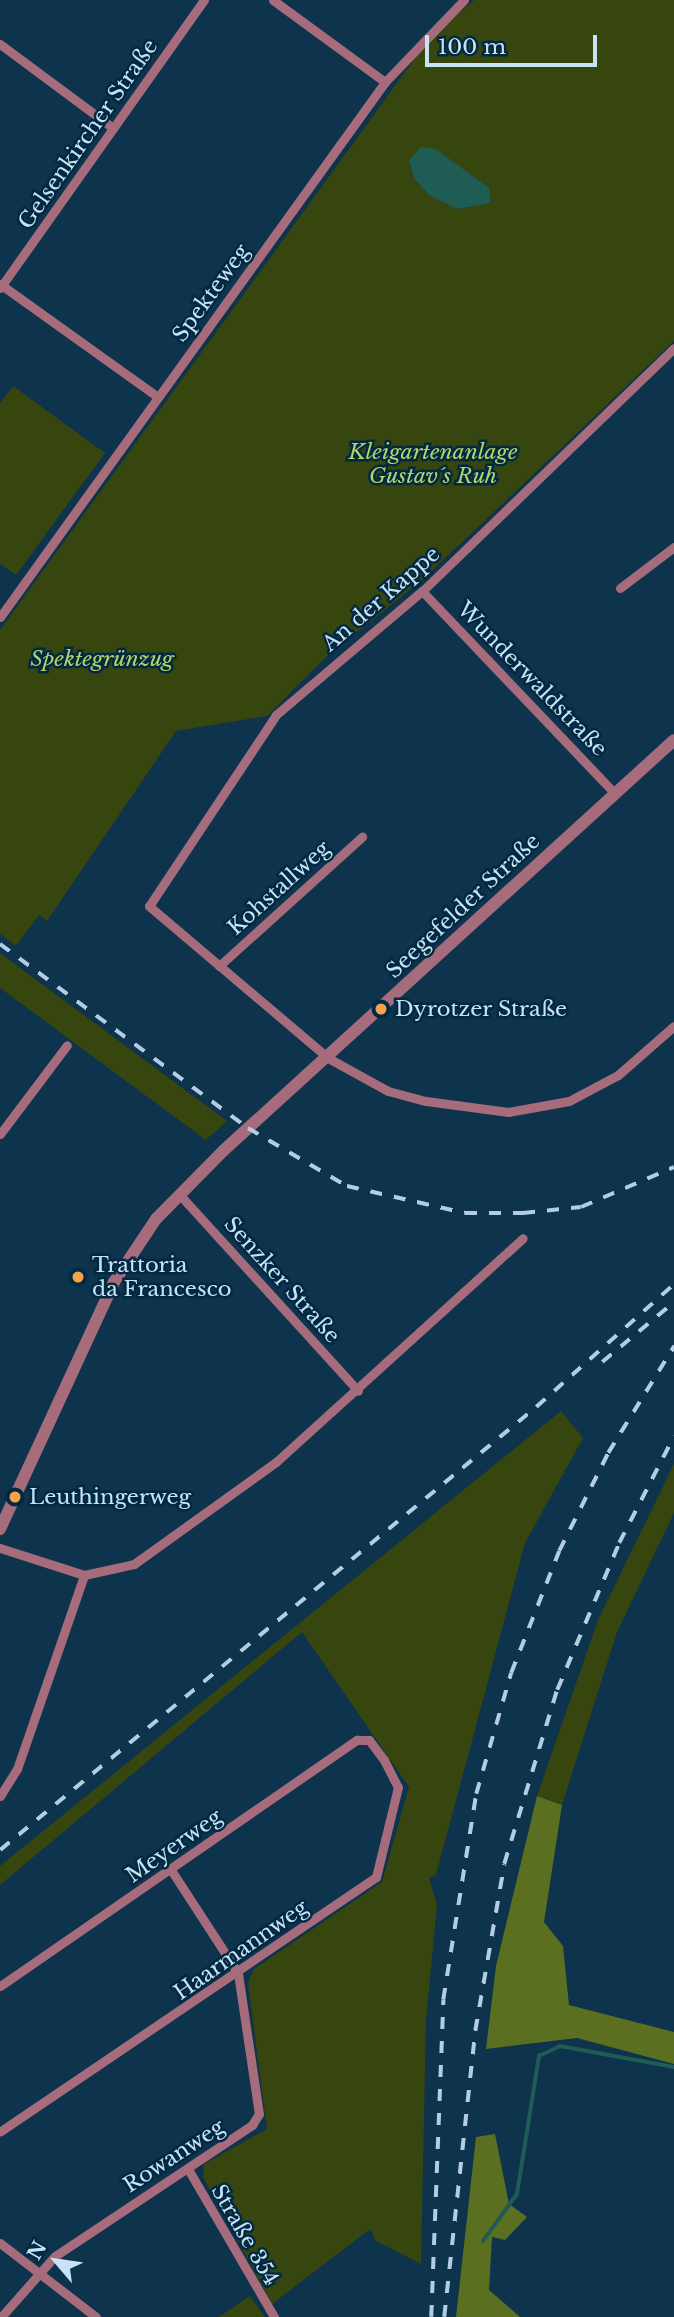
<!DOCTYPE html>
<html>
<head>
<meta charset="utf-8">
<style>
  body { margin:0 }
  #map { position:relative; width:674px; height:2317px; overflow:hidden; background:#0d334d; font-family:"Libre Baskerville",serif }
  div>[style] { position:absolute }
  .green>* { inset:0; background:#37450f }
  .forest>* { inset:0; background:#5b6f20 }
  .water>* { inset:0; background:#1e5c54 }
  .stream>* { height:3.5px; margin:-1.75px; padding:0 1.75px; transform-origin:1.75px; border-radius:1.75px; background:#1e5c54 }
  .minor>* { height:9px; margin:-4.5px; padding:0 4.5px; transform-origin:4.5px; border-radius:4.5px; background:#a66c7b }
  .tertiary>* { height:12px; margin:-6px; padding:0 6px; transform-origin:6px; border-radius:6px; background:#a66c7b }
  .rail>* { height:3.5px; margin-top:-1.75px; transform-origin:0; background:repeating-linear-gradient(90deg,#b3cee3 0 12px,transparent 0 24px) }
  .dots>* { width:19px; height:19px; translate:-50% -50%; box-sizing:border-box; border:4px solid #022942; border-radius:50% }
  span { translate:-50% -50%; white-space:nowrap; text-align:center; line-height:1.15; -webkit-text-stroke:5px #022942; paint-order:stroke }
  .street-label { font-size:21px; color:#c8e2f6 }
  .park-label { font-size:21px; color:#b4d369; font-style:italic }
  .poi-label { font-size:21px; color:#c8e2f6 }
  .left { translate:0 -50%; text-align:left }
  .north { position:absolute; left:21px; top:2226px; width:70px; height:70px; -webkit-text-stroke:5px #022942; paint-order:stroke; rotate:299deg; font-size:19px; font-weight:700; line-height:28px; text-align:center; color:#c8e2f6 }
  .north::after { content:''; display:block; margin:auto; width:24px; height:32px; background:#c8e2f6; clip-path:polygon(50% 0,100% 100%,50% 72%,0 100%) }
  .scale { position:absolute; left:425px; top:35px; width:172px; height:32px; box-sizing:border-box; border:4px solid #c8e2f6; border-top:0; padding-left:9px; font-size:21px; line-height:24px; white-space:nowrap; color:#c8e2f6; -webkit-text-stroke:5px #022942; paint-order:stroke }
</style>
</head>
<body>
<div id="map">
  <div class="green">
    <i style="clip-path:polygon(evenodd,674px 0,674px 341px,421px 581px,326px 657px,267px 716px,176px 731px,47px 921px,39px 915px,16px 946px,0 934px,0 630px,431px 36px,474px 0,674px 0,436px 149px,488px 188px,491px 203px,457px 209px,429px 195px,414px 178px,409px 161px,436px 149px)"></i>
    <i style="clip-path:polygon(13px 386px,105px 453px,16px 575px,0 564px,0 403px)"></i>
    <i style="clip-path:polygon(0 953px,227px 1121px,206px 1140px,0 988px)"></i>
    <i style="clip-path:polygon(561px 1411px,583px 1438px,525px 1543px,436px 1875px,429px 1878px,437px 1905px,426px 2020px,421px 2264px,376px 2241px,370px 2229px,272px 2304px,203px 2177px,204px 2164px,267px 2129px,248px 1983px,254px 1969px,382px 1882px,409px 1787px,302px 1632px,0 1885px,0 1866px)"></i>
    <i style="clip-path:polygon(674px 1464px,674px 1513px,617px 1632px,562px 1805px,537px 1796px,598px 1620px)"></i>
    <i style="clip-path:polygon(250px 2296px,265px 2317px,219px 2317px)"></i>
  </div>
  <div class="forest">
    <i style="clip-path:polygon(537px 1796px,562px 1805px,544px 1922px,563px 1946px,569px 2005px,674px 2032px,674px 2064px,577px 2038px,486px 2049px,496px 1966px)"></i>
    <i style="clip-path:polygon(495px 2134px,509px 2204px,527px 2217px,505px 2240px,492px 2237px,489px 2290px,520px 2317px,456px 2317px,476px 2137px)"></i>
  </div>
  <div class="water">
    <i style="clip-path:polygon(421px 147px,436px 149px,489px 188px,491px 203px,457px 209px,429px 195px,414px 178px,409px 160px)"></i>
  </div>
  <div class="stream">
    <i style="left:483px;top:2241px;width:58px;rotate:-54.1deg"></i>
    <i style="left:517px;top:2194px;width:140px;rotate:-80.9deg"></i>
    <i style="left:539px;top:2056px;width:23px;rotate:-25deg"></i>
    <i style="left:560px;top:2046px;width:116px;rotate:10.4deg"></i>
  </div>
  <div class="minor">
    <i style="left:273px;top:0;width:139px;rotate:36.2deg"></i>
    <i style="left:0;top:44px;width:141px;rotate:36.6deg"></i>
    <i style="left:0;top:284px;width:194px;rotate:35.6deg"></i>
    <i style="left:0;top:288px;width:353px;rotate:-54.7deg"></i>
    <i style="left:674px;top:348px;width:350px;rotate:136deg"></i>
    <i style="left:422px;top:591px;width:192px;rotate:139.7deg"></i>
    <i style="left:276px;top:715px;width:229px;rotate:123.6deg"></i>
    <i style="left:149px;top:906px;width:235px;rotate:40.3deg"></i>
    <i style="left:328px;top:1058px;width:68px;rotate:28.8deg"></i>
    <i style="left:388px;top:1091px;width:39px;rotate:15deg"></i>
    <i style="left:426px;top:1101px;width:83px;rotate:7.6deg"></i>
    <i style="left:508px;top:1112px;width:62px;rotate:-10.2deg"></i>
    <i style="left:569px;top:1101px;width:55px;rotate:-28deg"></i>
    <i style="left:618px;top:1075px;width:74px;rotate:-41.2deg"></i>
    <i style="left:620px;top:588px;width:68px;rotate:-37.2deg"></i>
    <i style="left:422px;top:591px;width:280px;rotate:46.4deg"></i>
    <i style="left:0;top:617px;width:659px;rotate:-54.26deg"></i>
    <i style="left:385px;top:82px;width:114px;rotate:-46.1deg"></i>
    <i style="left:219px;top:966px;width:193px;rotate:-42.1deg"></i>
    <i style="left:0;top:1134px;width:111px;rotate:-53deg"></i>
    <i style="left:179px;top:1194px;width:266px;rotate:47.7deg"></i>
    <i style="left:0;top:1548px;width:88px;rotate:17.8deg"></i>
    <i style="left:84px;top:1575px;width:51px;rotate:-12.4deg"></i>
    <i style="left:134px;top:1564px;width:175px;rotate:-35.7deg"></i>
    <i style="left:276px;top:1462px;width:333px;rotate:-42.2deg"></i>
    <i style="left:0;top:1796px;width:32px;rotate:-58deg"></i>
    <i style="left:17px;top:1769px;width:205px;rotate:-70.9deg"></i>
    <i style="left:0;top:1986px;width:434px;rotate:-34.6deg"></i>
    <i style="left:357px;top:1740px;width:12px"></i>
    <i style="left:369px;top:1740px;width:25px;rotate:53deg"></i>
    <i style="left:384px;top:1760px;width:30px;rotate:63deg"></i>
    <i style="left:398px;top:1787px;width:93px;rotate:103.7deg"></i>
    <i style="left:376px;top:1877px;width:454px;rotate:145.9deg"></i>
    <i style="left:188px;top:2169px;width:171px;rotate:59.8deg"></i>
    <i style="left:0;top:2243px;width:121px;rotate:37.6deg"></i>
    <i style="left:1px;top:2317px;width:81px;rotate:-48.5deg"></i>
    <i style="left:55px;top:2256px;width:237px;rotate:-33.6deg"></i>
    <i style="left:252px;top:2125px;width:13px;rotate:-58deg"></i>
    <i style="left:259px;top:2114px;width:143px;rotate:-98.5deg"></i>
    <i style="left:238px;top:1973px;width:123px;rotate:-123deg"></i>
  </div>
  <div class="tertiary">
    <i style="left:0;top:1529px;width:272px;rotate:-65.2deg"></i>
    <i style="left:114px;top:1282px;width:76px;rotate:-56.3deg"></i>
    <i style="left:156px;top:1219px;width:95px;rotate:-45.4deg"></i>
    <i style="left:223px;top:1151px;width:610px;rotate:-42.34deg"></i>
  </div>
  <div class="rail">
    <i style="left:0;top:944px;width:309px;rotate:36.6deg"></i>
    <i style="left:248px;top:1128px;width:115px;rotate:30.4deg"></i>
    <i style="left:347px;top:1186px;width:121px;rotate:12.9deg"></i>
    <i style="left:465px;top:1213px;width:58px"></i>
    <i style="left:523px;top:1213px;width:58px;rotate:-5.9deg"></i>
    <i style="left:581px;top:1207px;width:101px;rotate:-23.3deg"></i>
    <i style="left:602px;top:1362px;width:94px;rotate:-39.8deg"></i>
    <i style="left:0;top:1850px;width:695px;rotate:-39.57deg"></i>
    <i style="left:536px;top:1407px;width:185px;rotate:-41.7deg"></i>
    <i style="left:431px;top:2317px;width:317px;rotate:-87.8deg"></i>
    <i style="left:443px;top:2000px;width:209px;rotate:-80.9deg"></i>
    <i style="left:476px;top:1794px;width:126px;rotate:-73.9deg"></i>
    <i style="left:511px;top:1673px;width:131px;rotate:-68.5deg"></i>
    <i style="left:559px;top:1551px;width:110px;rotate:-63.4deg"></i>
    <i style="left:608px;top:1453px;width:126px;rotate:-58.3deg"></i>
    <i style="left:444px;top:2317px;width:288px;rotate:-83.8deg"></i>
    <i style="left:475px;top:2031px;width:169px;rotate:-80.1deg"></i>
    <i style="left:504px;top:1864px;width:182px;rotate:-73.1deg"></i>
    <i style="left:557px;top:1690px;width:160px;rotate:-67.1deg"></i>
    <i style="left:619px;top:1543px;width:120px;rotate:-62.8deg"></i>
  </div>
  <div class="dots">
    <i style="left:381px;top:1009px;background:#f7a14a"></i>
    <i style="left:78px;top:1277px;background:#f7a14a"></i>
    <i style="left:15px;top:1497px;background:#f7a14a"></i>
  </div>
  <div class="street-label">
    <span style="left:88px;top:134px;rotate:-55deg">Gelsenkircher Straße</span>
    <span style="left:211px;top:293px;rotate:-54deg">Spekteweg</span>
    <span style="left:381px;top:599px;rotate:-41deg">An der Kappe</span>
    <span style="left:532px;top:679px;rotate:46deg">Wunderwaldstraße</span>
    <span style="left:279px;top:888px;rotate:-42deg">Kohstallweg</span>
    <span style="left:463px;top:906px;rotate:-43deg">Seegefelder Straße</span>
    <span style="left:282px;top:1280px;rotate:48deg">Senzker Straße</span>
    <span style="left:174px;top:1846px;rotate:-35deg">Meyerweg</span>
    <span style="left:241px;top:1950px;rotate:-35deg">Haarmannweg</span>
    <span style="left:174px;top:2156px;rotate:-33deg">Rowanweg</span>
    <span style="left:245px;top:2235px;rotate:60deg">Straße 354</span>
  </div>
  <div class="park-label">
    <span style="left:433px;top:464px">Kleigartenanlage<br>Gustav´s Ruh</span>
    <span style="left:102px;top:659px">Spektegrünzug</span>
  </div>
  <div class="poi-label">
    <span class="left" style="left:395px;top:1009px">Dyrotzer Straße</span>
    <span class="left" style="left:92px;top:1277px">Trattoria<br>da Francesco</span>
    <span class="left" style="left:29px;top:1497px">Leuthingerweg</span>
  </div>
  <div class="north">N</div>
  <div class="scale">100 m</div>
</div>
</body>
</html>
